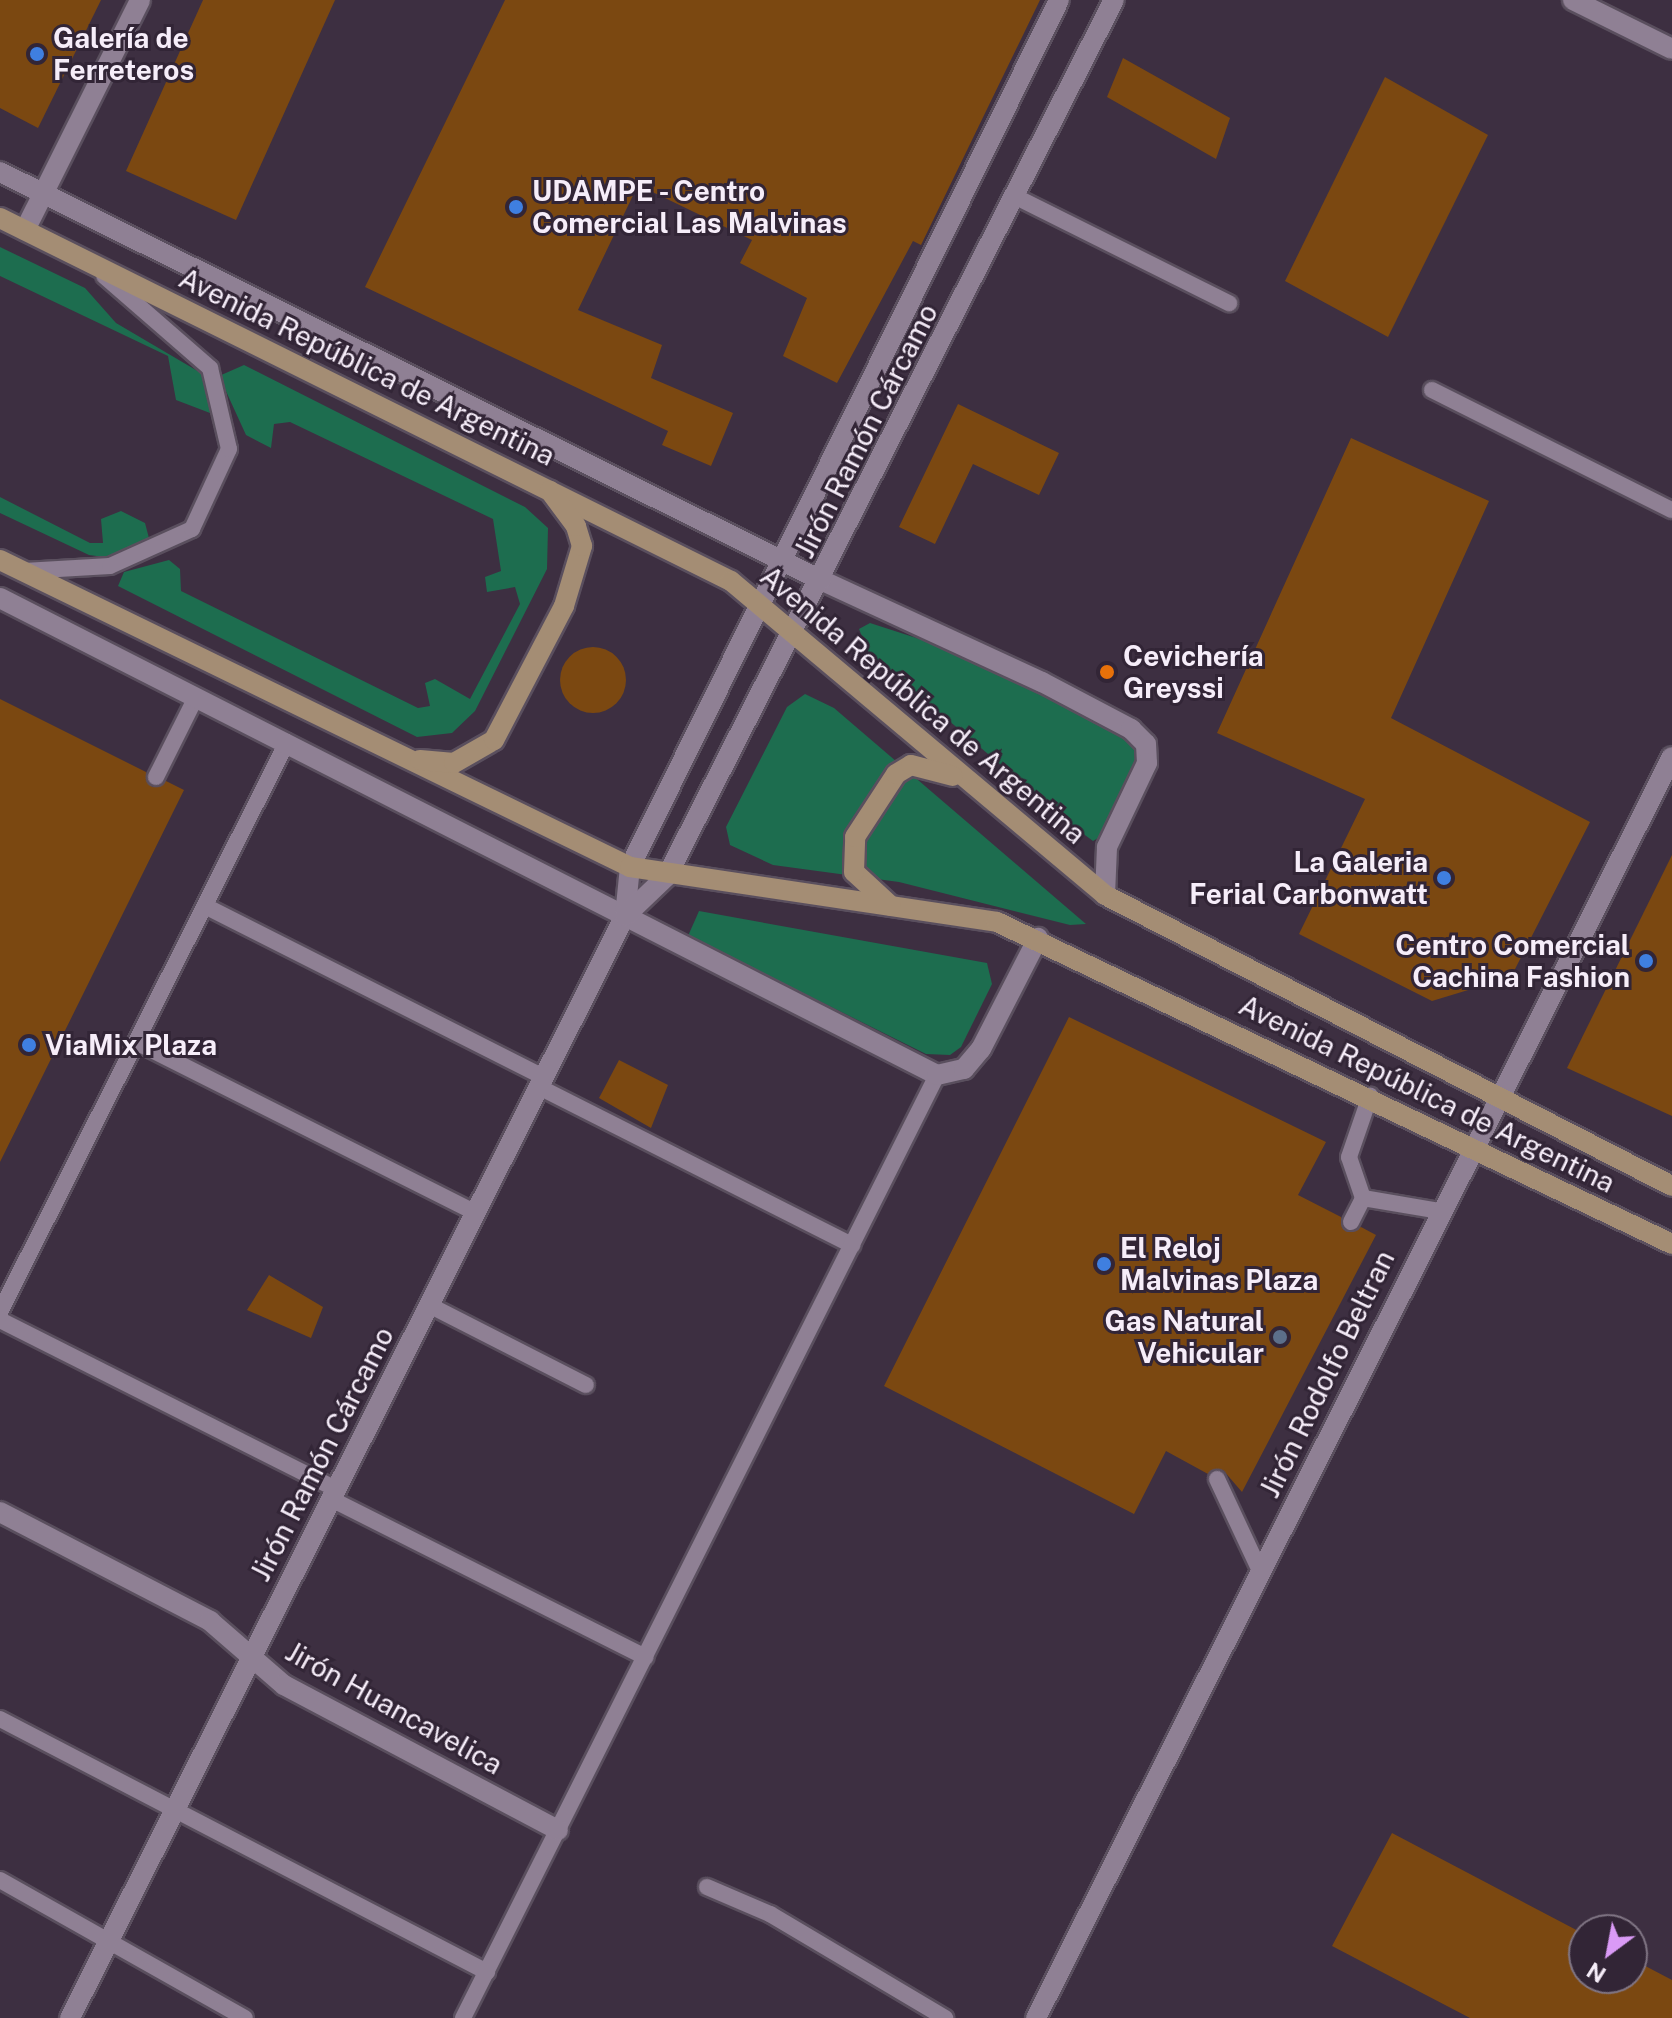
<!DOCTYPE html>
<html>
<head>
<meta charset="utf-8">
<style>
  body { margin:0 }
  #map { position:relative; width:1672px; height:2018px; overflow:hidden; background:#3d2f41; font-family:"Public Sans",sans-serif }
  div>[style] { position:absolute }
  .green>* { inset:0; background:#1d6d4f }
  .building>* { inset:0; background:#7b4811 }
  .round { border-radius:50% }
  .roads { filter:drop-shadow(2px 0 #5a4f5e) drop-shadow(-2px 0 #5a4f5e) drop-shadow(0 2px #5a4f5e) drop-shadow(0 -2px #5a4f5e) }
  .service>* { height:16px; margin:-8px; padding:0 8px; transform-origin:8px; border-radius:8px; background:#8f8094 }
  .minor>* { height:20px; margin:-10px; padding:0 10px; transform-origin:10px; border-radius:10px; background:#8f8094 }
  .tertiary>* { height:20px; margin:-10px; padding:0 10px; transform-origin:10px; border-radius:10px; background:#8f8094 }
  .secondary>* { height:20px; margin:-10px; padding:0 10px; transform-origin:10px; border-radius:10px; background:#a48d74 }
  .dots>* { width:22px; height:22px; translate:-50% -50%; box-sizing:border-box; border:4px solid #322536; border-radius:50% }
  span { translate:-50% -50%; white-space:nowrap; text-align:center; line-height:1.15; -webkit-text-stroke:6px #322536; paint-order:stroke }
  .poi-label { font-size:28px; color:#f6edf9; font-weight:700 }
  .left { translate:0 -50%; text-align:left }
  .right { translate:-100% -50%; text-align:right }
  .street-label { font-size:28px; color:#f6edf9 }
  .north { position:absolute; left:1568px; top:1914px; width:80px; height:80px; box-sizing:border-box; background:#322536; border:2px solid #807584; border-radius:50%; rotate:212deg; font-size:22px; font-weight:700; line-height:32px; text-align:center; color:#f6edf9 }
  .north::after { content:''; display:block; margin:auto; width:28px; height:36px; background:#da9af6; clip-path:polygon(50% 0,100% 100%,50% 72%,0 100%) }
</style>
</head>
<body>
<div id="map">
  <div class="green">
    <i style="clip-path:polygon(0 247px,85px 288px,116px 323px,201px 373px,210px 387px,210px 413px,176px 400px,168px 356px,0 276px)"></i>
    <i style="clip-path:polygon(244px 365px,525px 507px,548px 528px,547px 569px,475px 711px,452px 733px,417px 737px,118px 586px,124px 572px,169px 560px,180px 569px,181px 591px,418px 708px,430px 706px,425px 683px,435px 679px,470px 699px,520px 604px,515px 587px,487px 592px,485px 577px,501px 571px,493px 519px,290px 422px,274px 424px,271px 448px,246px 435px,219px 376px)"></i>
    <i style="clip-path:polygon(0 497px,90px 543px,103px 543px,101px 519px,121px 511px,145px 523px,150px 542px,104px 557px,89px 555px,0 513px)"></i>
    <i style="clip-path:polygon(870px 623px,966px 654px,1131px 739px,1140px 761px,1100px 837px,1093px 841px,1074px 827px,868px 652px,859px 629px)"></i>
    <i style="clip-path:polygon(805px 694px,834px 708px,1086px 924px,1070px 925px,899px 882px,773px 865px,730px 845px,726px 827px,787px 707px)"></i>
    <i style="clip-path:polygon(699px 911px,987px 963px,992px 984px,961px 1047px,950px 1055px,926px 1054px,688px 936px)"></i>
  </div>
  <div class="building">
    <i style="clip-path:polygon(0 0,101px 0,38px 128px,0 108px)"></i>
    <i style="clip-path:polygon(203px 0,335px 0,236px 220px,126px 171px)"></i>
    <i style="clip-path:polygon(505px 0,1040px 0,921px 245px,913px 241px,837px 383px,783px 356px,807px 298px,740px 263px,752px 240px,638px 185px,578px 310px,662px 345px,651px 378px,733px 413px,711px 466px,662px 445px,668px 431px,365px 287px)"></i>
    <i style="clip-path:polygon(1123px 58px,1230px 118px,1216px 159px,1107px 97px)"></i>
    <i style="clip-path:polygon(1385px 77px,1488px 135px,1388px 337px,1285px 281px)"></i>
    <i style="clip-path:polygon(958px 404px,1059px 453px,1039px 495px,973px 464px,935px 544px,899px 527px)"></i>
    <i style="clip-path:polygon(1351px 438px,1489px 501px,1391px 718px,1590px 822px,1511px 977px,1432px 1001px,1299px 934px,1365px 799px,1217px 733px)"></i>
    <i class="round" style="left:560px;top:647px;width:66px;height:66px"></i>
    <i style="clip-path:polygon(0 699px,146px 772px,152px 787px,166px 781px,184px 790px,0 1162px)"></i>
    <i style="clip-path:polygon(1672px 855px,1672px 1116px,1567px 1068px)"></i>
    <i style="clip-path:polygon(1069px 1017px,1326px 1142px,1298px 1195px,1341px 1217px,1345px 1231px,1361px 1227px,1376px 1235px,1242px 1492px,1223px 1470px,1208px 1474px,1166px 1451px,1134px 1514px,884px 1386px)"></i>
    <i style="clip-path:polygon(619px 1060px,668px 1085px,651px 1128px,599px 1098px)"></i>
    <i style="clip-path:polygon(269px 1275px,323px 1307px,311px 1338px,247px 1310px)"></i>
    <i style="clip-path:polygon(1392px 1833px,1584px 1934px,1584px 1978px,1632px 1978px,1632px 1959px,1672px 1980px,1672px 2018px,1470px 2018px,1332px 1946px)"></i>
  </div>
  <div class="roads">
    <div class="service">
      <i style="left:1018px;top:198px;width:236px;rotate:26.5deg"></i>
      <i style="left:1432px;top:390px;width:268px;rotate:26.6deg"></i>
      <i style="left:24px;top:571px;width:86px;rotate:-3.3deg"></i>
      <i style="left:110px;top:566px;width:90px;rotate:-24.3deg"></i>
      <i style="left:192px;top:529px;width:88px;rotate:-65.2deg"></i>
      <i style="left:229px;top:449px;width:83px;rotate:-103.2deg"></i>
      <i style="left:210px;top:368px;width:140px;rotate:-139deg"></i>
      <i style="left:156px;top:777px;width:89px;rotate:-63.4deg"></i>
      <i style="left:205px;top:906px;width:380px;rotate:26.8deg"></i>
      <i style="left:136px;top:1042px;width:381px;rotate:26.7deg"></i>
      <i style="left:539px;top:1087px;width:351px;rotate:26.8deg"></i>
      <i style="left:1363px;top:1198px;width:77px;rotate:9.7deg"></i>
      <i style="left:1351px;top:1222px;width:27px;rotate:-63deg"></i>
      <i style="left:1363px;top:1198px;width:43px;rotate:-108.9deg"></i>
      <i style="left:1349px;top:1157px;width:65px;rotate:-71deg"></i>
      <i style="left:429px;top:1305px;width:176px;rotate:27deg"></i>
      <i style="left:0;top:1312px;width:638px;rotate:-63.27deg"></i>
      <i style="left:0;top:1320px;width:376px;rotate:26.7deg"></i>
      <i style="left:1217px;top:1479px;width:102px;rotate:64.9deg"></i>
      <i style="left:331px;top:1499px;width:352px;rotate:26.7deg"></i>
      <i style="left:0;top:1719px;width:549px;rotate:27.45deg"></i>
      <i style="left:0;top:1880px;width:281px;rotate:29.4deg"></i>
      <i style="left:707px;top:1887px;width:69px;rotate:23.2deg"></i>
      <i style="left:770px;top:1914px;width:204px;rotate:30.7deg"></i>
      <i style="left:463px;top:2018px;width:1055px;rotate:-63.31deg"></i>
    </div>
    <div class="minor">
      <i style="left:1573px;top:0;width:110px;rotate:26.3deg"></i>
      <i style="left:25px;top:230px;width:257px;rotate:-63.4deg"></i>
      <i style="left:821px;top:580px;width:243px;rotate:24.8deg"></i>
      <i style="left:1042px;top:682px;width:101px;rotate:27.8deg"></i>
      <i style="left:1131px;top:729px;width:21px;rotate:45deg"></i>
      <i style="left:1146px;top:744px;width:19px;rotate:87deg"></i>
      <i style="left:1147px;top:763px;width:93px;rotate:115.5deg"></i>
      <i style="left:1107px;top:847px;width:48px;rotate:92.4deg"></i>
      <i style="left:625px;top:916px;width:350px;rotate:27deg"></i>
      <i style="left:937px;top:1075px;width:28px;rotate:-13deg"></i>
      <i style="left:964px;top:1069px;width:26px;rotate:-50deg"></i>
      <i style="left:981px;top:1049px;width:125px;rotate:-62.8deg"></i>
      <i style="left:0;top:1512px;width:237px;rotate:27.4deg"></i>
      <i style="left:210px;top:1621px;width:98px;rotate:40.9deg"></i>
      <i style="left:284px;top:1685px;width:310px;rotate:27.9deg"></i>
      <i style="left:1036px;top:2018px;width:1412px;rotate:-63.24deg"></i>
    </div>
    <div class="tertiary">
      <i style="left:0;top:172px;width:917px;rotate:26.43deg"></i>
      <i style="left:0;top:598px;width:701px;rotate:26.97deg"></i>
      <i style="left:625px;top:916px;width:49px;rotate:-84.2deg"></i>
      <i style="left:630px;top:867px;width:967px;rotate:-63.67deg"></i>
      <i style="left:70px;top:2018px;width:1234px;rotate:-63.27deg"></i>
      <i style="left:625px;top:916px;width:58px;rotate:-43.6deg"></i>
      <i style="left:667px;top:876px;width:983px;rotate:-62.97deg"></i>
    </div>
    <div class="secondary">
      <i style="left:0;top:218px;width:816px;rotate:26.41deg"></i>
      <i style="left:731px;top:581px;width:488px;rotate:40deg"></i>
      <i style="left:1105px;top:895px;width:637px;rotate:27.17deg"></i>
      <i style="left:0;top:560px;width:701px;rotate:25.98deg"></i>
      <i style="left:630px;top:867px;width:371px;rotate:8.5deg"></i>
      <i style="left:997px;top:922px;width:748px;rotate:25.5deg"></i>
      <i style="left:420px;top:760px;width:34px;rotate:5deg"></i>
      <i style="left:454px;top:763px;width:46px;rotate:-29.9deg"></i>
      <i style="left:494px;top:740px;width:151px;rotate:-62.4deg"></i>
      <i style="left:564px;top:606px;width:63px;rotate:-73.3deg"></i>
      <i style="left:582px;top:546px;width:21px;rotate:-107deg"></i>
      <i style="left:576px;top:526px;width:44px;rotate:-126.6deg"></i>
      <i style="left:891px;top:906px;width:50px;rotate:-137.4deg"></i>
      <i style="left:854px;top:872px;width:35px;rotate:-88deg"></i>
      <i style="left:855px;top:837px;width:75px;rotate:-56.9deg"></i>
      <i style="left:896px;top:774px;width:17px;rotate:-31deg"></i>
      <i style="left:911px;top:765px;width:43px;rotate:14.7deg"></i>
    </div>
  </div>
  <div class="dots">
    <i style="left:37px;top:54px;background:#3f7fe0"></i>
    <i style="left:516px;top:207px;background:#3f7fe0"></i>
    <i style="left:1107px;top:672px;background:#e8710a"></i>
    <i style="left:1444px;top:878px;background:#3f7fe0"></i>
    <i style="left:1646px;top:961px;background:#3f7fe0"></i>
    <i style="left:29px;top:1045px;background:#3f7fe0"></i>
    <i style="left:1104px;top:1264px;background:#3f7fe0"></i>
    <i style="left:1280px;top:1337px;background:#5c6f8a"></i>
  </div>
  <div class="poi-label">
    <span class="left" style="left:53px;top:54px">Galería de<br>Ferreteros</span>
    <span class="left" style="left:532px;top:207px">UDAMPE - Centro<br>Comercial Las Malvinas</span>
    <span class="left" style="left:1123px;top:672px">Cevichería<br>Greyssi</span>
    <span class="right" style="left:1428px;top:878px">La Galeria<br>Ferial Carbonwatt</span>
    <span class="right" style="left:1630px;top:961px">Centro Comercial<br>Cachina Fashion</span>
    <span class="left" style="left:45px;top:1045px">ViaMix Plaza</span>
    <span class="left" style="left:1120px;top:1264px">El Reloj<br>Malvinas Plaza</span>
    <span class="right" style="left:1264px;top:1337px">Gas Natural<br>Vehicular</span>
  </div>
  <div class="street-label">
    <span style="left:367px;top:367px;rotate:26deg">Avenida República de Argentina</span>
    <span style="left:866px;top:431px;rotate:-63deg">Jirón Ramón Cárcamo</span>
    <span style="left:923px;top:705px;rotate:40deg">Avenida República de Argentina</span>
    <span style="left:1427px;top:1094px;rotate:26deg">Avenida República de Argentina</span>
    <span style="left:1327px;top:1374px;rotate:-64deg">Jirón Rodolfo Beltran</span>
    <span style="left:322px;top:1454px;rotate:-63deg">Jirón Ramón Cárcamo</span>
    <span style="left:394px;top:1708px;rotate:29deg">Jirón Huancavelica</span>
  </div>
  <div class="north">N</div>
</div>
</body>
</html>
